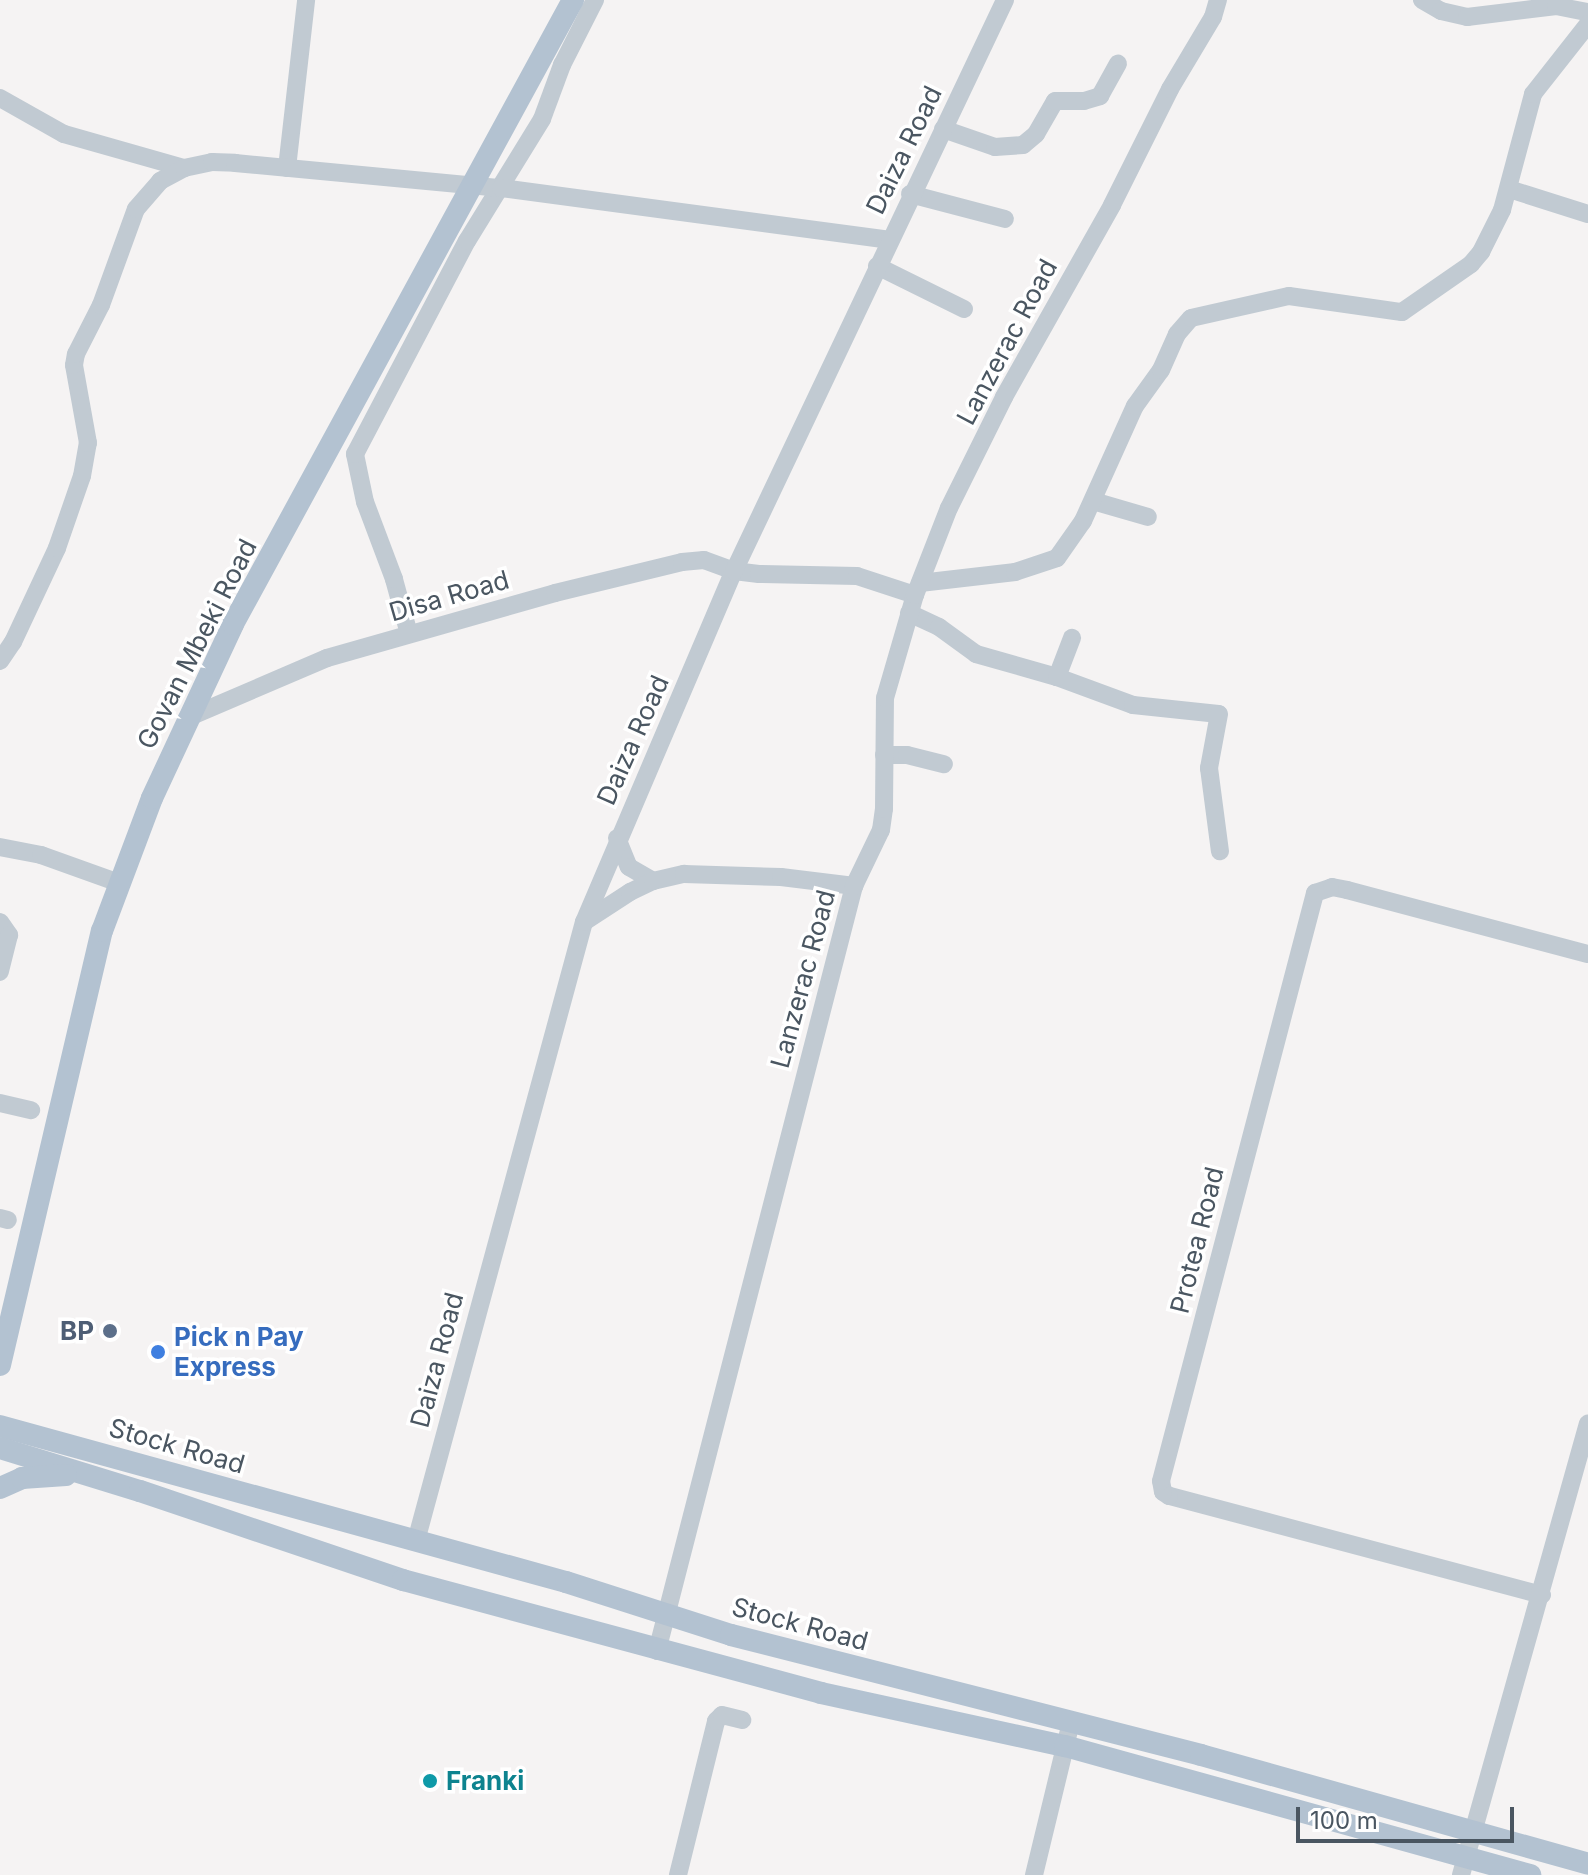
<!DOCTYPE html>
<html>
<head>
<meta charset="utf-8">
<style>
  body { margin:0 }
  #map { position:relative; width:1588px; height:1875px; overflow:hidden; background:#f5f3f3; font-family:Inter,sans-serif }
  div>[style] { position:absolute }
  .minor>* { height:18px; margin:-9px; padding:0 9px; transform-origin:9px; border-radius:9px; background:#c1cad2 }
  .major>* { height:22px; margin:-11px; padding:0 11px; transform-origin:11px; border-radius:11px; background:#b3c2d1 }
  .dots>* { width:22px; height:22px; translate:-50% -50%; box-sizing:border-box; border:4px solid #fff; border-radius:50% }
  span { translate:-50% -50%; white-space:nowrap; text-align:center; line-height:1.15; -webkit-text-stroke:7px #fff; paint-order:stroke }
  .street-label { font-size:26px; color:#4a5661 }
  .service-label { font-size:26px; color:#4e5e75; font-weight:700 }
  .right { translate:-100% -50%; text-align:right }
  .shop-label { font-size:26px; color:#366cbe; font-weight:700 }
  .left { translate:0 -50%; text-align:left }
  .culture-label { font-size:26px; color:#0d838f; font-weight:700 }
  .scale { position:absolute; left:1296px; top:1807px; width:218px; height:36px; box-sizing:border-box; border:4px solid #4a5661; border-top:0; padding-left:10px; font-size:24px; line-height:28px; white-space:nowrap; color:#4a5661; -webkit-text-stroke:6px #fff; paint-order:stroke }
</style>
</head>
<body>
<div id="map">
  <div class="minor">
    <i style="left:1422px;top:0;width:22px;rotate:30deg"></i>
    <i style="left:1441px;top:11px;width:27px;rotate:13deg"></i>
    <i style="left:1467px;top:17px;width:90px;rotate:-7deg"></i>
    <i style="left:1556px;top:6px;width:33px;rotate:11deg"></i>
    <i style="left:0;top:98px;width:73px;rotate:29.4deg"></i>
    <i style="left:64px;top:134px;width:125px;rotate:15.8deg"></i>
    <i style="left:943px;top:129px;width:55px;rotate:19.1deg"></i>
    <i style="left:995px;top:147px;width:28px;rotate:-4deg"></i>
    <i style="left:1023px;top:145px;width:17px;rotate:-40deg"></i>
    <i style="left:1036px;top:134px;width:38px;rotate:-60deg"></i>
    <i style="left:1055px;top:101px;width:29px"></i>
    <i style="left:1084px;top:101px;width:17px;rotate:-17deg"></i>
    <i style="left:1100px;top:96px;width:37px;rotate:-61deg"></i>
    <i style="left:287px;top:168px;width:169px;rotate:-83.5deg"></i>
    <i style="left:1509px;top:189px;width:83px;rotate:17.6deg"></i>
    <i style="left:910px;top:194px;width:98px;rotate:14.7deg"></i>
    <i style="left:877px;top:266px;width:97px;rotate:26.3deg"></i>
    <i style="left:1093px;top:501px;width:57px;rotate:16.2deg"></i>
    <i style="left:920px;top:583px;width:96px;rotate:-6.6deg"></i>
    <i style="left:1015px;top:572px;width:44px;rotate:-18.4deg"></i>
    <i style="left:1057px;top:558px;width:45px;rotate:-54.9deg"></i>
    <i style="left:1083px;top:521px;width:126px;rotate:-65.7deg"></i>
    <i style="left:1135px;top:406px;width:44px;rotate:-54.2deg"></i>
    <i style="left:1161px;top:370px;width:39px;rotate:-66deg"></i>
    <i style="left:1177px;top:334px;width:21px;rotate:-49deg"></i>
    <i style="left:1191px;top:318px;width:100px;rotate:-12.7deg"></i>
    <i style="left:1289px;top:296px;width:114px;rotate:8.1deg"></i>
    <i style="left:1402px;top:312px;width:84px;rotate:-34.8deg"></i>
    <i style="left:1471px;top:264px;width:16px;rotate:-50deg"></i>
    <i style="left:1481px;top:252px;width:47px;rotate:-63.4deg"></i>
    <i style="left:1502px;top:210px;width:120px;rotate:-75deg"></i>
    <i style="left:1533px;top:94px;width:89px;rotate:-51.8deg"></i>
    <i style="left:909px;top:613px;width:33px;rotate:25deg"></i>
    <i style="left:939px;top:627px;width:46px;rotate:36.1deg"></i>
    <i style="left:976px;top:654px;width:84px;rotate:15.9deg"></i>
    <i style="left:1057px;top:677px;width:81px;rotate:20.2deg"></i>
    <i style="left:1133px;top:705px;width:86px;rotate:6deg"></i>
    <i style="left:1219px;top:714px;width:55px;rotate:100.5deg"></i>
    <i style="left:1209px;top:768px;width:84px;rotate:82.5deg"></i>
    <i style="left:409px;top:634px;width:57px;rotate:-105.3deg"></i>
    <i style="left:394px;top:579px;width:82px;rotate:-110.6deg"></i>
    <i style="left:365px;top:502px;width:49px;rotate:-101.8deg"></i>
    <i style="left:355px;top:454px;width:241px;rotate:-62.3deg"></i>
    <i style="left:467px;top:241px;width:143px;rotate:-58.4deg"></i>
    <i style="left:542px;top:119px;width:58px;rotate:-69.7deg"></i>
    <i style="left:562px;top:65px;width:73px;rotate:-63.1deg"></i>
    <i style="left:0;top:661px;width:23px;rotate:-56deg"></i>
    <i style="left:13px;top:642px;width:104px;rotate:-64.9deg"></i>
    <i style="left:57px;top:548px;width:76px;rotate:-70.9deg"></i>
    <i style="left:82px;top:476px;width:34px;rotate:-80deg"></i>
    <i style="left:88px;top:443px;width:79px;rotate:-100.2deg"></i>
    <i style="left:74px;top:365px;width:11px;rotate:-80deg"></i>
    <i style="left:76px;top:354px;width:55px;rotate:-63deg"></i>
    <i style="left:101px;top:305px;width:102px;rotate:-70deg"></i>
    <i style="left:136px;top:209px;width:37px;rotate:-49deg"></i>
    <i style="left:160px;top:181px;width:27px;rotate:-28deg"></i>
    <i style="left:184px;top:168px;width:29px;rotate:-12deg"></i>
    <i style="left:212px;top:162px;width:23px;rotate:2deg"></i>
    <i style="left:235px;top:163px;width:267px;rotate:5.4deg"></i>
    <i style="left:501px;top:188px;width:391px;rotate:7.6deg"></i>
    <i style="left:1057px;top:677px;width:42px;rotate:-69deg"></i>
    <i style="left:187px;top:718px;width:152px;rotate:-23.2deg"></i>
    <i style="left:327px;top:658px;width:237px;rotate:-15.9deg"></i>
    <i style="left:555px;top:593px;width:131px;rotate:-13.7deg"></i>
    <i style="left:682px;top:562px;width:22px;rotate:-5deg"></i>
    <i style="left:704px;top:560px;width:32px;rotate:20deg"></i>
    <i style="left:734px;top:571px;width:25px;rotate:7deg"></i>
    <i style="left:759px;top:574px;width:98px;rotate:1.2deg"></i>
    <i style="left:857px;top:576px;width:61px;rotate:18.1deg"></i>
    <i style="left:884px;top:755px;width:23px"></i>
    <i style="left:907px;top:755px;width:38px;rotate:14deg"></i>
    <i style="left:617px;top:838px;width:31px;rotate:68deg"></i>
    <i style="left:629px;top:867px;width:28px;rotate:30deg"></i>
    <i style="left:0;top:847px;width:42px;rotate:11deg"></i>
    <i style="left:41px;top:855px;width:83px;rotate:19.7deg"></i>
    <i style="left:0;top:922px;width:16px;rotate:55deg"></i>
    <i style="left:9px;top:935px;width:38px;rotate:104deg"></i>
    <i style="left:584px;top:922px;width:55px;rotate:-33.1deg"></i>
    <i style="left:630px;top:892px;width:25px;rotate:-26deg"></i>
    <i style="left:653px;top:881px;width:32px;rotate:-13deg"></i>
    <i style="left:684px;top:874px;width:97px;rotate:1.8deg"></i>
    <i style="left:781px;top:877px;width:74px;rotate:7deg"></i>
    <i style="left:0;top:1103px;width:32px;rotate:13deg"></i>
    <i style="left:0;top:1218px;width:8px;rotate:14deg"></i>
    <i style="left:416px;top:1541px;width:641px;rotate:-74.82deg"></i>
    <i style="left:584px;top:922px;width:382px;rotate:-66.9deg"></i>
    <i style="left:734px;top:571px;width:632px;rotate:-64.61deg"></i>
    <i style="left:1542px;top:1595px;width:386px;rotate:-165.1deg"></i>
    <i style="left:1169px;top:1496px;width:7px;rotate:-146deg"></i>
    <i style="left:1163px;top:1492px;width:11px;rotate:-100deg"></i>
    <i style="left:1161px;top:1481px;width:608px;rotate:-75.32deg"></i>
    <i style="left:1315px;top:893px;width:18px;rotate:-19deg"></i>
    <i style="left:1332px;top:887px;width:15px;rotate:11deg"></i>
    <i style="left:1347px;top:890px;width:249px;rotate:14.9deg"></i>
    <i style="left:657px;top:1651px;width:790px;rotate:-75.56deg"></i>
    <i style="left:854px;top:886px;width:62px;rotate:-64.3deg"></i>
    <i style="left:881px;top:830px;width:21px;rotate:-82deg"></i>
    <i style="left:884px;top:809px;width:111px;rotate:-89.5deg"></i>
    <i style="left:885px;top:698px;width:107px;rotate:-73.8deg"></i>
    <i style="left:915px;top:595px;width:93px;rotate:-68.7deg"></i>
    <i style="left:949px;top:508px;width:124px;rotate:-63.6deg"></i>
    <i style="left:1004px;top:397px;width:220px;rotate:-60.6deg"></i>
    <i style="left:1112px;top:205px;width:130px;rotate:-63.4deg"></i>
    <i style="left:1170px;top:89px;width:84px;rotate:-59.2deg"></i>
    <i style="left:1213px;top:17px;width:18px;rotate:-74deg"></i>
    <i style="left:678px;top:1875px;width:159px;rotate:-76.1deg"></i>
    <i style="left:716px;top:1721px;width:8px;rotate:-45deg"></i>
    <i style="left:722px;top:1715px;width:21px;rotate:14deg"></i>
    <i style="left:1034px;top:1875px;width:157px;rotate:-76.4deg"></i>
    <i style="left:1461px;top:1875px;width:469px;rotate:-74.3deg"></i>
  </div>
  <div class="major">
    <i style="left:0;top:1365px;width:446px;rotate:-76.8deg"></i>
    <i style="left:102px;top:931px;width:142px;rotate:-69.4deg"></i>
    <i style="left:152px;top:798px;width:192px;rotate:-65deg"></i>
    <i style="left:233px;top:624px;width:711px;rotate:-61.42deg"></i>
    <i style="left:0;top:1426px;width:587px;rotate:15.41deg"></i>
    <i style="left:566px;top:1582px;width:173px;rotate:17.8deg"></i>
    <i style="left:731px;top:1635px;width:485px;rotate:14.3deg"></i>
    <i style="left:1201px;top:1755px;width:402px;rotate:15.7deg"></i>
    <i style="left:0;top:1448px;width:146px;rotate:17.1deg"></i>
    <i style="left:140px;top:1491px;width:278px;rotate:18.7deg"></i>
    <i style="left:403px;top:1580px;width:433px;rotate:15.1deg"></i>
    <i style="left:821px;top:1693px;width:250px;rotate:12.3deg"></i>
    <i style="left:1065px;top:1746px;width:483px;rotate:15.5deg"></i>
    <i style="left:0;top:1488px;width:24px;rotate:-24deg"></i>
    <i style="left:22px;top:1478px;width:44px;rotate:-3.9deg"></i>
  </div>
  <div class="dots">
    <i style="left:110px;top:1331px;background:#5c6f8a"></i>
    <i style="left:158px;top:1352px;background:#3f7fe0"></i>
    <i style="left:430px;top:1781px;background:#0f9aa8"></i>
  </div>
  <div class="street-label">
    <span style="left:904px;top:150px;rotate:-64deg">Daiza Road</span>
    <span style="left:1007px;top:342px;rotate:-62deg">Lanzerac Road</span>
    <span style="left:449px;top:596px;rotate:-16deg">Disa Road</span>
    <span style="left:197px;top:644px;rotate:-63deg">Govan Mbeki Road</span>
    <span style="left:633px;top:740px;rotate:-66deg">Daiza Road</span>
    <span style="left:803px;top:979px;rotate:-75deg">Lanzerac Road</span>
    <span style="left:1197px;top:1240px;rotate:-76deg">Protea Road</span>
    <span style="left:437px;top:1360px;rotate:-75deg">Daiza Road</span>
    <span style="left:177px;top:1446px;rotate:16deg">Stock Road</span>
    <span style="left:800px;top:1624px;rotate:15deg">Stock Road</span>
  </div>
  <div class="service-label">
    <span class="right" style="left:94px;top:1331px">BP</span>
  </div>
  <div class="shop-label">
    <span class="left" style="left:174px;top:1352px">Pick n Pay<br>Express</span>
  </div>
  <div class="culture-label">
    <span class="left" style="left:446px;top:1781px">Franki</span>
  </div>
  <div class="scale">100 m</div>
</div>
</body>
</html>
